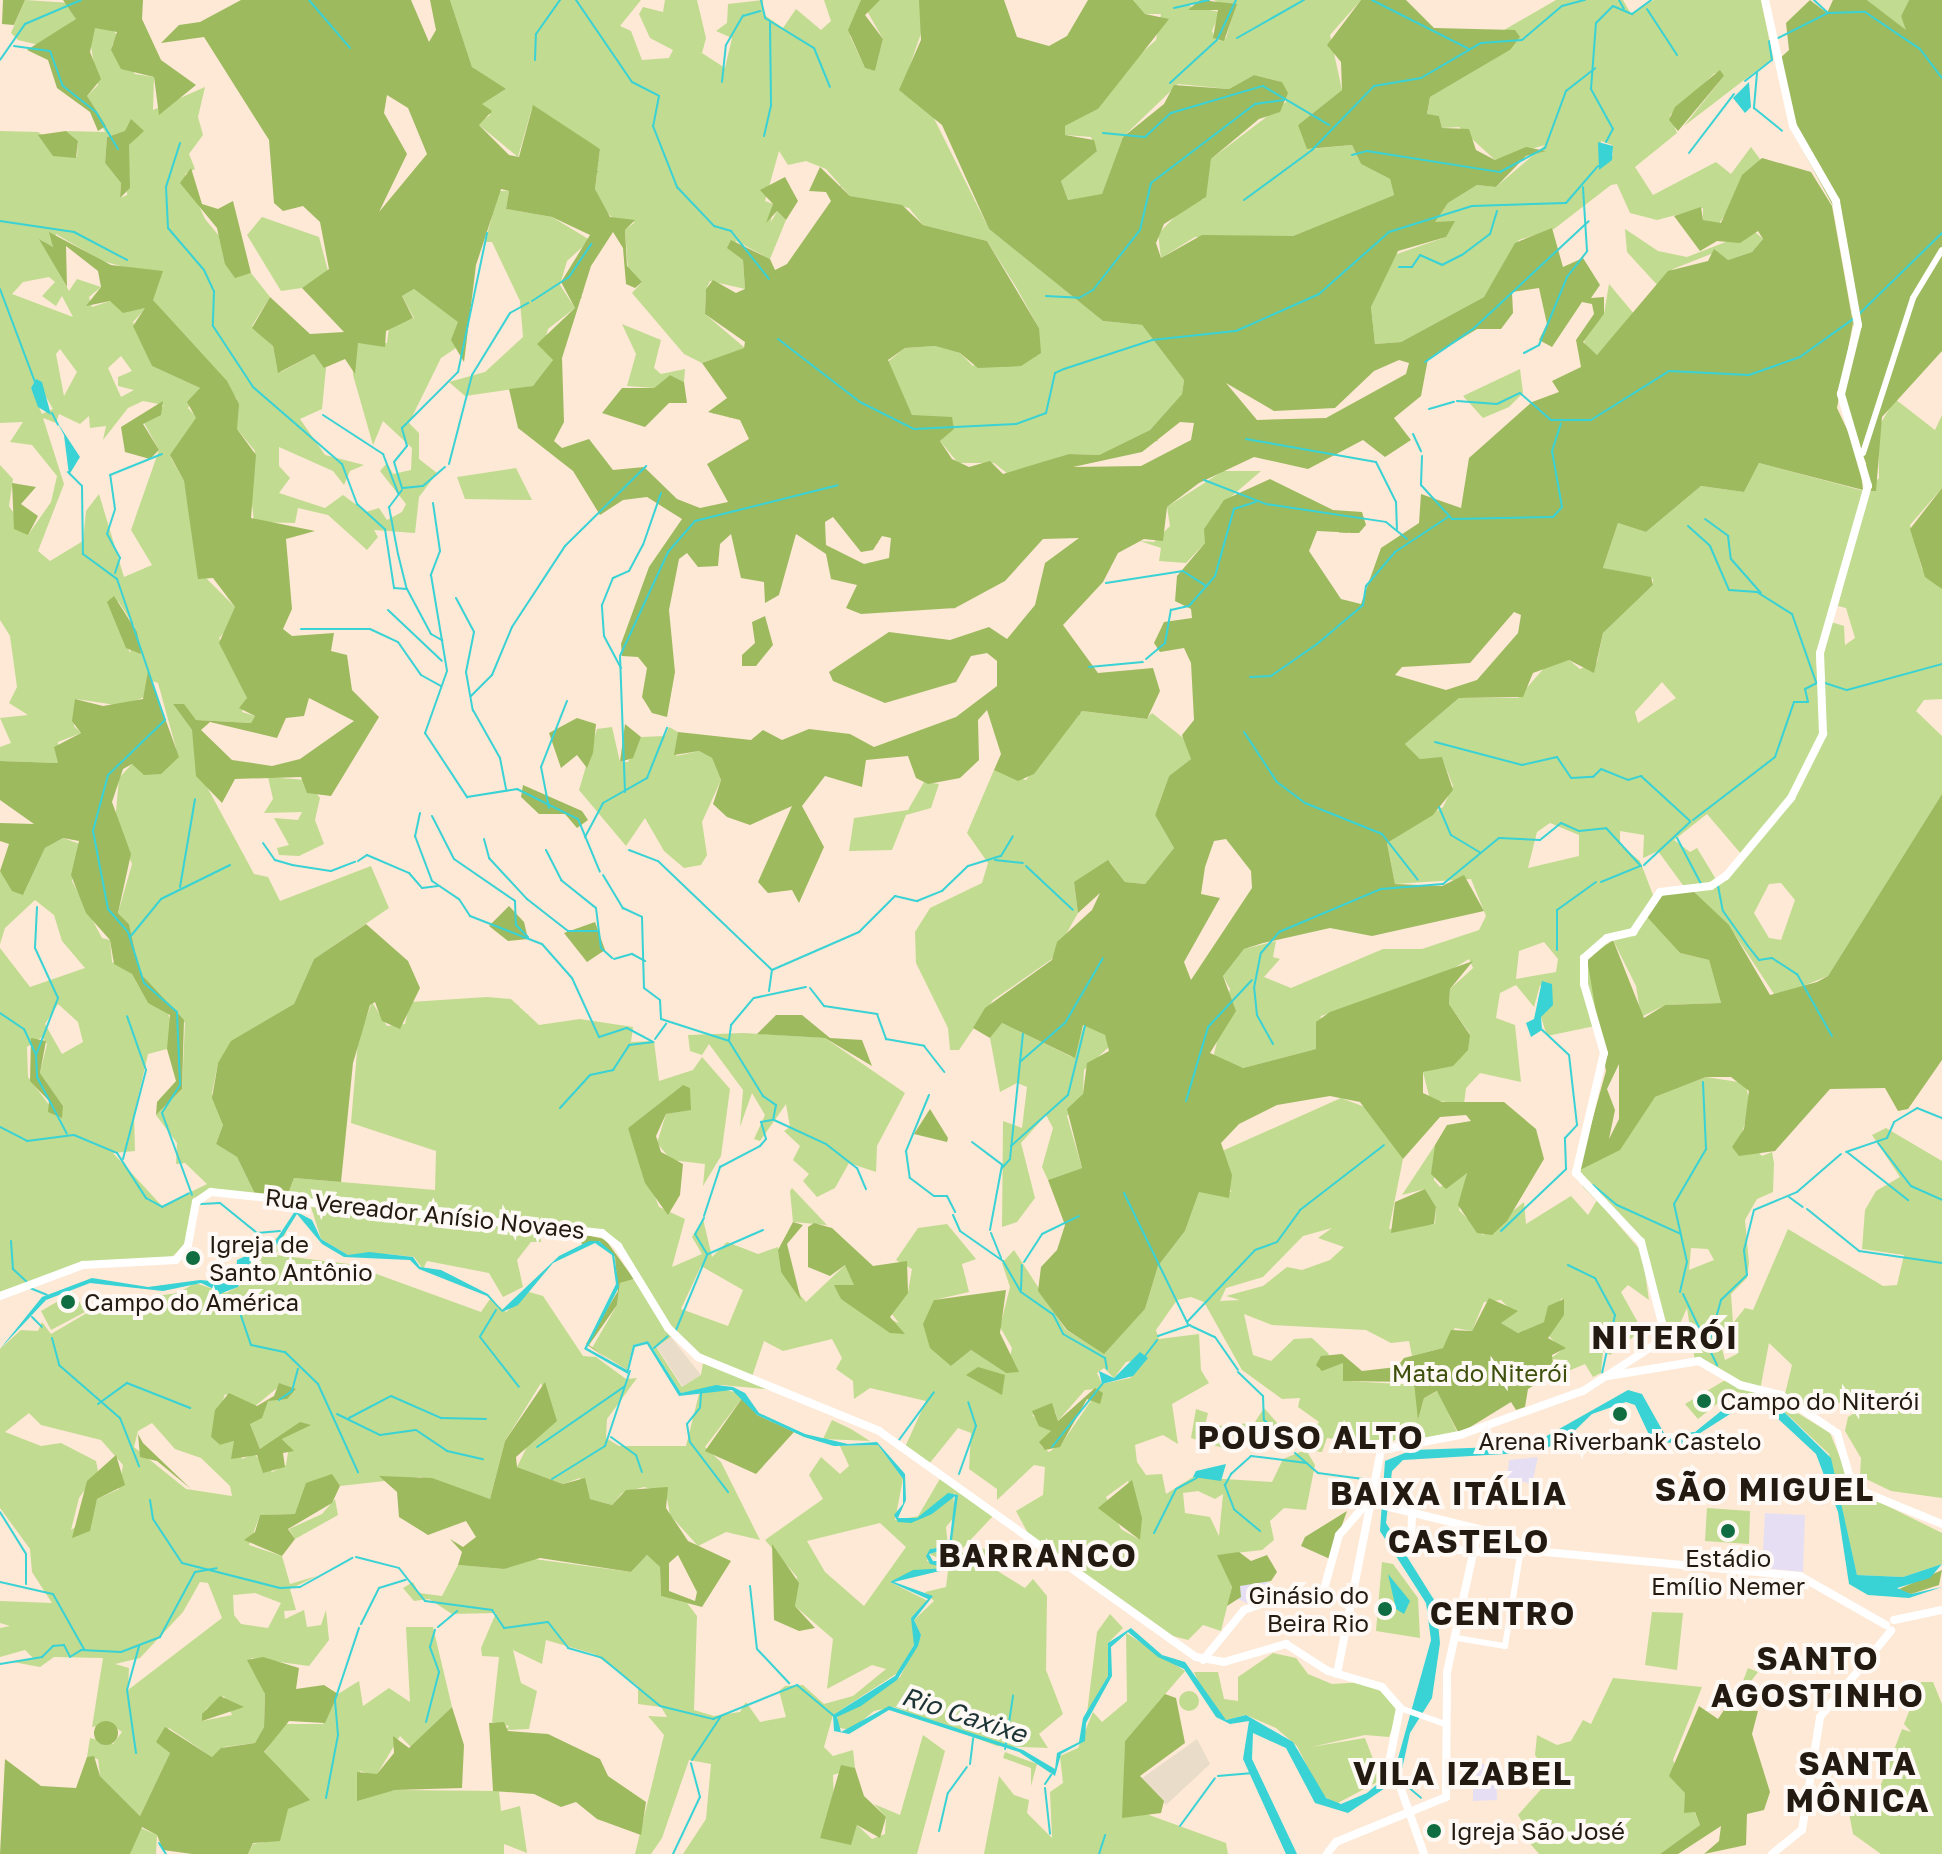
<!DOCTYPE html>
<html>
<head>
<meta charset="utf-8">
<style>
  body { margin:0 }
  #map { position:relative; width:1942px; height:1854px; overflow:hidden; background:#fde9d5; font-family:"Golos Text",sans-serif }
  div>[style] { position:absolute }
  .industrial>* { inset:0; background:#e9ddc9 }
  .education>* { inset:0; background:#e6dff4 }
  .green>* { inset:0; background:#c1db90 }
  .round { border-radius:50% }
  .forest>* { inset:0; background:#9dba5f }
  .water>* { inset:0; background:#39d2d5 }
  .stream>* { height:2px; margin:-1px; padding:0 1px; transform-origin:1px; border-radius:1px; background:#39d2d5 }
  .minor>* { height:6px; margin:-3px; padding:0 3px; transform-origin:3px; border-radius:3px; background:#fff }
  .major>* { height:8px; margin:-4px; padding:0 4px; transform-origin:4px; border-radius:4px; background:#fff }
  .dots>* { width:22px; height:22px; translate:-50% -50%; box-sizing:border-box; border:4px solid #fef9f4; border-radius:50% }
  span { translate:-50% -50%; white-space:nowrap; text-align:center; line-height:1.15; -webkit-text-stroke:8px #fef9f4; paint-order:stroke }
  .street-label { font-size:24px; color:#231a11 }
  .poi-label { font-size:24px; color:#231a11 }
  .left { translate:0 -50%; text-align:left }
  .right { translate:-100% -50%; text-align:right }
  .park-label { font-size:24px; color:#3e500d }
  .water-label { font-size:26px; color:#1c3435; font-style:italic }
  .district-label { font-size:32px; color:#231a11; font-weight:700; letter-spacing:2px }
</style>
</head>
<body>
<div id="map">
  <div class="industrial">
    <i style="clip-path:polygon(671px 1337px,701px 1375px,683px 1387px,656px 1346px)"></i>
    <i style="clip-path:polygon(1197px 1739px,1210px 1764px,1166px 1805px,1142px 1778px)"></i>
  </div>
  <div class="education">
    <i style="clip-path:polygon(1538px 1457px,1532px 1484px,1507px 1478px,1509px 1460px)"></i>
    <i style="clip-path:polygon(1765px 1513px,1805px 1515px,1803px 1572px,1762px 1568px)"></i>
    <i style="clip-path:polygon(1268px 1579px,1270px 1599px,1251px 1605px,1238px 1599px,1236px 1585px)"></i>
    <i style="clip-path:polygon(1496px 1763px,1497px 1800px,1473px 1801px,1473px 1765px)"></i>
  </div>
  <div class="green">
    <i style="clip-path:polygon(25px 0,71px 3px,76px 19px,39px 45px,18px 40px,11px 33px)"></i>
    <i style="clip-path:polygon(450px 0,641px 0,620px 26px,631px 31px,642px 60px,669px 58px,673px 50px,650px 38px,639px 14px,643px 7px,663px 12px,665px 0,697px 0,706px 38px,702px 53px,725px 68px,732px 38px,716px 31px,727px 23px,728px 4px,763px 0,763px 14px,783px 28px,796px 9px,821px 30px,831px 21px,824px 0,861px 0,850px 36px,865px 68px,875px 71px,883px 39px,867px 11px,880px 0,919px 0,925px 22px,909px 68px,989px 229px,1103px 321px,1142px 325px,1184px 380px,1182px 394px,1150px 430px,1099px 455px,1069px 454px,1008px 474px,994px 463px,958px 463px,940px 441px,952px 430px,912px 415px,886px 363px,905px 348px,935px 346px,960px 353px,973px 366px,1039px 328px,1016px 287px,987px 241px,923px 225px,909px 208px,850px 196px,826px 169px,806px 161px,788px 165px,779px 151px,765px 201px,773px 204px,771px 222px,777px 211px,786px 220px,770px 259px,736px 241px,730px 250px,743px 260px,745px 289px,710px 281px,706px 289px,705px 314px,745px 348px,702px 363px,684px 354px,632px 293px,642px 282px,628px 269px,625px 230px,635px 222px,615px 220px,604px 210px,595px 189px,600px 149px,532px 108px,518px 157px,478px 124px,490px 115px,481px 104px,505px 90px,472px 67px)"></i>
    <i style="clip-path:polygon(1133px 0,1200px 0,1189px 6px,1220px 12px,1212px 31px,1217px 41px,1226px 38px,1234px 11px,1214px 0,1361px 0,1330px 35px,1342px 90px,1298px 125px,1311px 149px,1352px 145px,1361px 164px,1390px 179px,1394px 195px,1293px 236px,1195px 237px,1161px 258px,1158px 234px,1189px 202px,1204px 199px,1211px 159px,1286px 102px,1282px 82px,1254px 75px,1229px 89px,1178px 84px,1123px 137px,1102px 195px,1068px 200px,1061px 181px,1097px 150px,1091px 137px,1065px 135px,1065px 126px,1098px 109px,1125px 68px,1156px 40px,1161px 14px,1145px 14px)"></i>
    <i style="clip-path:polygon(evenodd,1556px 0,1623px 0,1631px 14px,1654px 0,1761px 0,1773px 58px,1684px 126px,1724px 76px,1715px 73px,1670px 115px,1677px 133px,1635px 167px,1653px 195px,1716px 162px,1731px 174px,1751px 147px,1760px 159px,1719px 224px,1703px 220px,1703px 208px,1657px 220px,1630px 213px,1617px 184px,1611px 185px,1554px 229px,1519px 240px,1484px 297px,1401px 342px,1375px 344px,1371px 307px,1394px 255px,1446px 237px,1447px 224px,1434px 222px,1448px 203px,1477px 185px,1496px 187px,1545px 145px,1495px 160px,1459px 127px,1442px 128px,1439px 116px,1427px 115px,1430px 97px,1510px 50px,1515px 31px,1504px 30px,1556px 0,1601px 141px,1612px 145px,1613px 155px,1599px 170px,1601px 141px)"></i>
    <i style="clip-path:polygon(1867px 0,1909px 0,1901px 16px,1908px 32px)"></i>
    <i style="clip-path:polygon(evenodd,110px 27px,118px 36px,112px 45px,135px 74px,154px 77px,153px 110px,205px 87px,198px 117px,203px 135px,189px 154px,195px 169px,185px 174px,205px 219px,225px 243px,235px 277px,251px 273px,270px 297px,252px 326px,273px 346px,277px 367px,281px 372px,314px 354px,326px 368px,322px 409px,300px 419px,325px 455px,364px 465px,350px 471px,344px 485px,333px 471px,279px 447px,279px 466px,290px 478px,279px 493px,325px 508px,343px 495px,366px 512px,379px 508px,387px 520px,402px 512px,406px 504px,380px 471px,387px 463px,393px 474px,411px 470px,412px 448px,383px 421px,373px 445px,353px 375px,354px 349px,360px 341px,387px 343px,389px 327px,414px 318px,402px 296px,414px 289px,459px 322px,459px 346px,441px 358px,409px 423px,419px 433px,419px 459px,437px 473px,419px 497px,415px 533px,374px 530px,378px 537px,367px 550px,328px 515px,298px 508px,295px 523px,254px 522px,249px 477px,255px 451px,237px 429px,237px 399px,153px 300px,140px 271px,102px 261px,56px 234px,52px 248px,40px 239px,69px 291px,77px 279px,101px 287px,89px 297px,92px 307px,110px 301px,129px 310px,146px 308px,133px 322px,152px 366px,200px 388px,188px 408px,197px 418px,171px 458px,184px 481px,200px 572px,235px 607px,234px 622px,219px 638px,247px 698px,242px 712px,255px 716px,251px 723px,196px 720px,173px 704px,192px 730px,206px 785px,254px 874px,268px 877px,280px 901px,371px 866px,389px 908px,314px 959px,294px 1004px,218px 1063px,212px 1093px,223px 1125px,216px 1144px,237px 1157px,255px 1194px,219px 1191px,194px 1201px,188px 1241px,172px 1257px,84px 1262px,0 1292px,0 948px,30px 987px,85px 968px,62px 941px,54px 915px,35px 900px,5px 928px,0 944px,0 871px,24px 893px,45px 848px,63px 838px,80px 844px,72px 881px,102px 938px,110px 940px,112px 962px,132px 974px,148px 1003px,167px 1010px,172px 1025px,167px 1049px,148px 1054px,134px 1115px,135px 1151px,113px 1153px,162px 1206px,207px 1184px,185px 1163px,176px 1164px,177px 1143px,156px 1115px,182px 1089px,185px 1023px,140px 973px,129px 924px,118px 913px,132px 864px,115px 823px,119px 778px,132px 764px,138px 767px,176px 748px,158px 683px,149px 680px,147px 696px,122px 706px,76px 699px,74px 726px,81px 733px,58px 742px,58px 763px,0 761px,0 747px,11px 743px,0 718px,28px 715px,9px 703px,17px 687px,10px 636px,0 620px,0 465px,13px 479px,9px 506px,28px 535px,51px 502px,57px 476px,32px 445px,10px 442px,23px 422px,0 423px,0 131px,38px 132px,77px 157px,78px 141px,66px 131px,105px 132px,87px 96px,98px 85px,89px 36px,95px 28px,110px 27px,119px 133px,141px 133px,129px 145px,127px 195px,120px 198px,121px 183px,105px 163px,107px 137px,119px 133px,110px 27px,49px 277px,55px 282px,42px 296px,56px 306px,62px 296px,73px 317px,12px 294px,23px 282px,49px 277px,110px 27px,60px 349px,77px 372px,64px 396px,56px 354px,60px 349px,110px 27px,121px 356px,132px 371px,118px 377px,118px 386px,134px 390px,121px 397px,108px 368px,121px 356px,110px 27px,36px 379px,53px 409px,42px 414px,31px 388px,36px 379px,110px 27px,143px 401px,164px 405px,144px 423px,159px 450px,131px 530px,152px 565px,124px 577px,99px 494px,86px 511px,83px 541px,50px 561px,38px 551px,64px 484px,43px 418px,56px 423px,59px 414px,80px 424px,89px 416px,90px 428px,106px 426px,103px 440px,128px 408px,143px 401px,110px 27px,118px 601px,135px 627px,130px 653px,115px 613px,118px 601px,110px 27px,58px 1004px,78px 1022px,83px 1042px,62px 1054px,45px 1024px,58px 1004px,110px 27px,42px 1037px,47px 1044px,40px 1073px,63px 1106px,59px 1118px,28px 1077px,27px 1047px,42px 1037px)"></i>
    <i style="clip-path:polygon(499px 191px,509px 191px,506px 209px,552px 217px,590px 240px,567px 261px,560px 285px,575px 308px,548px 329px,542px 350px,551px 351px,553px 360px,534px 386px,465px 396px,449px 382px,485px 372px,523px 337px,520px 301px,492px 242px,485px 242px)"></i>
    <i style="clip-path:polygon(262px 217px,319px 237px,328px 271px,302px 288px,281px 291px,247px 235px)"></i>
    <i style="clip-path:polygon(1625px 229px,1658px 251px,1687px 257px,1754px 231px,1763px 239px,1752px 252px,1728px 260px,1711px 254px,1673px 269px,1660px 288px,1627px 252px)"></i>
    <i style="clip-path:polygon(1609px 284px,1635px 315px,1597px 355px,1585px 348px,1584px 338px,1604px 314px)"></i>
    <i style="clip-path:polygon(622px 324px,661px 340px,654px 368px,661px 374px,685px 369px,684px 382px,670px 375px,654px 388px,627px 386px,636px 354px)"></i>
    <i style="clip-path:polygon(1520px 369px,1523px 393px,1509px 407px,1483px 418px,1463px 396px)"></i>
    <i style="clip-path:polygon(evenodd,1895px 399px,1935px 430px,1942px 415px,1942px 488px,1910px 525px,1922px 569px,1942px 589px,1942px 699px,1924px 700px,1916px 711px,1942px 736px,1942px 794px,1828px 976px,1776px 997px,1735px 935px,1693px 891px,1712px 888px,1789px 801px,1822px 741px,1819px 673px,1831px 622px,1844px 626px,1845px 645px,1855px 638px,1846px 608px,1838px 606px,1867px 491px,1879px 478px,1878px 428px,1895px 399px,1781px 883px,1795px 900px,1781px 940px,1769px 938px,1754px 913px,1769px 884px,1781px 883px)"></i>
    <i style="clip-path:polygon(evenodd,1759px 463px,1864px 491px,1816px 658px,1822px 730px,1791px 796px,1742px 855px,1707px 814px,1674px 840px,1690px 852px,1697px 848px,1717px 881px,1685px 888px,1658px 851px,1643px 858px,1644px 835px,1620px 831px,1620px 845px,1640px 861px,1653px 895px,1632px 930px,1608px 936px,1595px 1026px,1547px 1036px,1541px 1017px,1551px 995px,1540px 985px,1534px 1007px,1516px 985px,1500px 993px,1496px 1018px,1515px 1025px,1521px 1082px,1480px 1073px,1466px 1088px,1464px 1104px,1430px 1100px,1423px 1072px,1440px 1068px,1470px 1034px,1449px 1004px,1450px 989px,1473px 968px,1469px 959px,1436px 979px,1321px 1016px,1316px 1049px,1243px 1068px,1213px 1058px,1230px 989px,1223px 976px,1244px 949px,1276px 941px,1273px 957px,1280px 959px,1264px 977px,1291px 988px,1383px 949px,1422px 949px,1479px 930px,1486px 916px,1471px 879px,1395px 884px,1387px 843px,1443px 807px,1453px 786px,1442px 758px,1420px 759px,1405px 744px,1459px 698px,1518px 698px,1545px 667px,1569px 660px,1580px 669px,1597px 662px,1603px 633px,1653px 585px,1653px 579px,1603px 568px,1618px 523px,1646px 532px,1701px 486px,1744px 492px,1759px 463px,1662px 682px,1676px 698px,1638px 723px,1635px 712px,1662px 682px,1759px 463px,1550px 823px,1579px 835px,1579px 856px,1528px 868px,1537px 832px,1550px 823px,1759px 463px,1544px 942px,1558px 959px,1556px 972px,1516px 979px,1519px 951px,1544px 942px)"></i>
    <i style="clip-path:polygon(516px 468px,532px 500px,465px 499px,457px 477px)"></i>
    <i style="clip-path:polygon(1223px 471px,1261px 471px,1218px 508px,1205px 543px,1186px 563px,1159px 561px,1161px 548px,1140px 541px,1154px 542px,1170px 526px,1167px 507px)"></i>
    <i style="clip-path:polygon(1082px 711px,1146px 719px,1152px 713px,1187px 741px,1191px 759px,1169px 776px,1155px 815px,1174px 848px,1145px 884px,1125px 882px,1110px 862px,1074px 882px,1078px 913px,1052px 959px,993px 1000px,959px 1050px,950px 1050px,948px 1028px,916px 963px,915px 932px,930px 908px,982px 883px,988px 863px,967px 833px,994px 770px,1026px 780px)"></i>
    <i style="clip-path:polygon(612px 727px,620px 762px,628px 762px,641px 737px,665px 736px,669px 727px,678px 732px,676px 756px,699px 751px,712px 758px,721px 780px,702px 822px,707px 855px,701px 865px,684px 868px,664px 851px,645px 818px,626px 846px,579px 790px,597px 729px)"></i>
    <i style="clip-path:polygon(268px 777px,306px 780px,320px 798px,315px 820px,324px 844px,299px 856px,279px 855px,277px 848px,289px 845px,274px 818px,298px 820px,302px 812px,264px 813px,273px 799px)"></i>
    <i style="clip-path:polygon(924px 782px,939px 784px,931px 808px,906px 815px,892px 850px,849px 851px,854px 818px,908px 810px)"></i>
    <i style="clip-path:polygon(1646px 916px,1680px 953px,1709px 960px,1721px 1003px,1665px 1005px,1641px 1017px,1636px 986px,1613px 940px)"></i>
    <i style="clip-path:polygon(evenodd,487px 997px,511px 999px,539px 1025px,580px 1019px,633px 1027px,631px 1042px,654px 1041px,659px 1081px,693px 1070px,702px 1057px,730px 1089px,721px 1156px,703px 1186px,705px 1164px,671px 1160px,657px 1143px,666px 1114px,688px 1110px,690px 1088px,682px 1086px,628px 1128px,659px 1207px,685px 1219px,672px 1267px,702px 1254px,692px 1237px,703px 1219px,712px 1257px,727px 1242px,758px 1254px,778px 1247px,781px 1272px,806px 1302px,845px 1265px,855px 1274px,854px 1286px,837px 1285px,841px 1299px,899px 1323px,891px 1313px,908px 1292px,912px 1269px,896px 1260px,918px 1228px,947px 1224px,976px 1259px,962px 1264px,969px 1292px,934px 1300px,951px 1366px,971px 1350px,1006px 1373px,1012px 1348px,1000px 1327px,1010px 1287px,1002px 1263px,1014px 1250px,1066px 1330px,1104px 1353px,1145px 1309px,1158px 1266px,1185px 1231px,1199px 1192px,1231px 1192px,1220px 1152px,1341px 1098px,1370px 1109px,1403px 1159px,1389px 1229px,1435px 1224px,1436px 1207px,1425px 1189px,1402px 1195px,1435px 1145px,1434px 1180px,1440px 1187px,1467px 1172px,1459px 1210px,1483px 1235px,1524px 1202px,1526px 1224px,1571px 1196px,1588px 1215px,1597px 1200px,1642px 1252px,1649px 1300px,1628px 1285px,1621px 1292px,1642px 1330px,1610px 1355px,1603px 1351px,1601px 1373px,1593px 1377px,1585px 1364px,1549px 1379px,1565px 1360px,1550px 1359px,1562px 1350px,1547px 1334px,1564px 1315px,1562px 1298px,1544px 1322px,1518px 1333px,1501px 1323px,1510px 1309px,1501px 1300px,1484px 1302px,1472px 1331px,1455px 1328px,1443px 1348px,1412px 1356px,1409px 1341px,1391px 1343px,1366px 1330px,1272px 1325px,1244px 1314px,1253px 1355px,1271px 1361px,1294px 1339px,1312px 1338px,1329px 1354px,1318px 1369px,1343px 1363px,1347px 1381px,1418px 1385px,1418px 1420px,1424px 1398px,1438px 1391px,1458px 1434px,1422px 1438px,1419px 1429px,1384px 1445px,1327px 1438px,1322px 1452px,1306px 1450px,1315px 1465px,1306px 1510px,1284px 1508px,1270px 1521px,1274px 1540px,1262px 1550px,1218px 1555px,1232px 1587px,1221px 1631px,1203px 1625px,1188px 1640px,1169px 1635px,1030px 1537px,1016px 1511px,1043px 1495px,1045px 1467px,1034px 1465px,997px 1500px,997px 1489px,969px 1469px,971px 1433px,958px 1428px,929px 1464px,905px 1447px,926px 1401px,870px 1388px,854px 1399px,853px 1381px,836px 1369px,842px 1358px,832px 1339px,783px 1351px,764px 1341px,752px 1377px,702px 1356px,672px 1328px,611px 1236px,286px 1199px,294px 1178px,435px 1190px,436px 1151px,351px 1123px,358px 1040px,372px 1002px,387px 1026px,405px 1024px,410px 1002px,487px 997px,1332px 1228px,1318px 1238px,1344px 1247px,1330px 1260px,1302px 1270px,1287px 1267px,1263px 1286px,1226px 1296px,1240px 1300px,1220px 1301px,1226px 1288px,1263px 1277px,1303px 1236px,1332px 1228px,487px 997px,701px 1266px,743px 1290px,728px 1326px,681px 1309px,701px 1266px,487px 997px,1191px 1297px,1204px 1302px,1242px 1370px,1282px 1399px,1300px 1398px,1298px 1407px,1319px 1422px,1311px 1434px,1315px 1446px,1283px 1459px,1272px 1482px,1193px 1477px,1166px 1494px,1162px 1474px,1146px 1475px,1137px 1462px,1135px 1445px,1163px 1435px,1178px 1444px,1172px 1404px,1209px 1383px,1201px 1370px,1199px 1334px,1159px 1339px,1156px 1330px,1177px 1300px,1191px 1297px,487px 997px,1147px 1358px,1130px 1378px,1102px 1384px,1097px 1373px,1104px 1368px,1114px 1378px,1126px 1362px,1147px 1358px,487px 997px,1099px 1389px,1062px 1443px,1049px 1452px,1041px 1446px,1051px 1431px,1032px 1415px,1055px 1411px,1058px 1421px,1085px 1390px,1099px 1389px,487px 997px,1128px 1481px,1141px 1515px,1140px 1540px,1121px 1529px,1106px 1497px,1128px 1481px,487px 997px,1198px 1491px,1215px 1499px,1223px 1494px,1219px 1536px,1210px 1517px,1185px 1513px,1183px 1493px,1198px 1491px)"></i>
    <i style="clip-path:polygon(1002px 1023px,1072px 1057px,1084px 1025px,1105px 1035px,1110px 1046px,1084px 1070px,1083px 1094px,1067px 1116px,1082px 1168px,1048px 1180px,1042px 1167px,1053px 1128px,1046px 1115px,1021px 1143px,1035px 1198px,1017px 1222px,1002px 1227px,1003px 1121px,1022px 1128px,1027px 1087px,1017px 1083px,1000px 1092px,990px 1038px)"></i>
    <i style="clip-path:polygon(744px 1033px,825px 1038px,905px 1093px,877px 1146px,876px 1172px,849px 1163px,835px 1188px,817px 1197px,803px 1181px,809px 1174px,793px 1160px,800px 1146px,784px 1131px,790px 1127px,786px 1104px,760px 1141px,754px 1139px,765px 1115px,752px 1093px,740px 1127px,743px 1090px,709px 1044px,702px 1055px,690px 1051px,688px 1035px)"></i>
    <i style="clip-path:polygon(evenodd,1706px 1077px,1745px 1083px,1750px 1102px,1742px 1134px,1762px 1156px,1772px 1152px,1774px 1163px,1773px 1192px,1757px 1199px,1745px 1220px,1749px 1263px,1747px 1278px,1731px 1294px,1733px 1323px,1745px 1308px,1753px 1310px,1788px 1229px,1883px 1286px,1897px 1285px,1904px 1255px,1862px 1249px,1865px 1210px,1876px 1191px,1900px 1177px,1872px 1135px,1886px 1128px,1942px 1161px,1942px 1498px,1891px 1491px,1860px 1476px,1861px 1458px,1845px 1431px,1848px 1417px,1861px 1409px,1845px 1402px,1807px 1408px,1785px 1394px,1792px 1365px,1769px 1343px,1760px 1390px,1830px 1433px,1853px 1489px,1942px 1533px,1942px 1564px,1903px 1577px,1857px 1575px,1829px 1454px,1773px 1401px,1733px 1391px,1698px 1419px,1685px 1404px,1727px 1379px,1695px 1361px,1687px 1308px,1675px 1335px,1646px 1354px,1662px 1335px,1646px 1251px,1583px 1187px,1578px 1172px,1655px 1097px,1706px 1077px,1691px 1248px,1708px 1249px,1714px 1260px,1689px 1270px,1691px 1248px,1706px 1077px,1737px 1333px,1737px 1354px,1725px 1360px,1720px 1341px,1737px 1333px)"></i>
    <i style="clip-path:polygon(790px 1191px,792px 1188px,827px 1225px,793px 1222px)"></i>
    <i style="clip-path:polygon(311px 1207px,541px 1230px,541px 1242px,531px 1242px,517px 1260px,523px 1287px,503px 1297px,489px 1273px,427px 1261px,423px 1269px,414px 1257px,387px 1254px,348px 1255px,321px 1239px)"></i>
    <i style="clip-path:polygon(evenodd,288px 1227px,276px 1255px,349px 1264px,481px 1312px,490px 1299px,506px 1312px,529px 1292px,543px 1296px,583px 1356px,596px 1357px,626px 1379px,637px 1378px,607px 1419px,606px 1438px,619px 1446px,686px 1446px,699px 1394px,716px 1388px,739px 1393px,743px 1397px,705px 1447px,721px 1462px,760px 1540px,726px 1532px,698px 1546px,670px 1515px,666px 1493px,644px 1487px,622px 1493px,612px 1505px,590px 1499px,580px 1478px,563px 1484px,517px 1467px,548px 1404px,541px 1383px,505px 1441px,490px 1499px,420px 1477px,340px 1486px,333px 1479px,306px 1496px,295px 1514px,260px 1515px,249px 1545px,282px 1556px,290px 1584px,317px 1576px,290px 1589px,296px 1610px,284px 1611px,285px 1619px,304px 1610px,307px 1627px,321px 1625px,326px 1610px,329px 1640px,309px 1666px,251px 1658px,265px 1694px,264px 1727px,255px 1743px,224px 1747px,212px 1757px,169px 1728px,162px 1738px,170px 1753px,140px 1816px,100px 1776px,98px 1759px,87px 1757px,90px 1738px,113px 1744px,122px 1732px,110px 1724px,92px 1727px,103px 1658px,54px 1657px,40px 1667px,13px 1662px,34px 1659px,25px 1650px,0 1657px,0 1628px,10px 1626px,0 1623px,0 1601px,52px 1603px,32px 1572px,30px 1549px,0 1508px,0 1349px,21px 1330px,38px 1331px,42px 1322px,51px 1334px,104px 1303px,178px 1293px,195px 1283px,226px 1293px,241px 1285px,250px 1263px,288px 1227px,282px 1384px,295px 1391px,268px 1401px,250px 1424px,260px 1449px,311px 1425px,282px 1439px,289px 1446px,286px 1465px,272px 1472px,254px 1454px,242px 1459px,234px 1441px,220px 1445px,211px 1437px,225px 1394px,254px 1407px,282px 1384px,288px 1227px,29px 1413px,41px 1425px,101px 1440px,123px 1465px,119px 1489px,97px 1499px,91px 1516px,71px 1530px,79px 1498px,98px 1471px,96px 1461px,61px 1443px,41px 1446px,5px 1432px,29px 1413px,288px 1227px,152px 1423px,175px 1449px,201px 1458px,230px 1486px,232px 1496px,186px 1489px,134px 1447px,138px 1431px,152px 1423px,288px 1227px,200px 1582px,208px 1583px,222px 1618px,128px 1690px,129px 1668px,115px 1664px,140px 1658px,183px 1612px,200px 1582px,288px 1227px,255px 1593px,281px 1603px,268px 1628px,241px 1624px,234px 1615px,233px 1595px,255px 1593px,288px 1227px,224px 1696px,232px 1715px,202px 1721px,206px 1709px,224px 1696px)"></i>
    <i style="clip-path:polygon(634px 1279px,671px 1337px,656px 1347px,682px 1387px,701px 1375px,703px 1363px,776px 1390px,722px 1385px,681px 1393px,648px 1341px,633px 1345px,627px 1370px,592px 1348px,617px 1305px,620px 1283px)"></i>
    <i style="clip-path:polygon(74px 1292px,85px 1312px,51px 1330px,41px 1311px)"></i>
    <i style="clip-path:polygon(1264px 1408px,1287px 1434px,1287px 1446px,1269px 1444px,1270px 1434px,1259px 1432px,1231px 1436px,1223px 1448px,1191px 1438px,1196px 1409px,1208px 1413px,1205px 1425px,1227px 1426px,1255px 1422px)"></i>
    <i style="clip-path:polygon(832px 1420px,851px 1429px,870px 1441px,823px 1439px)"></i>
    <i style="clip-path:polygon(evenodd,878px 1445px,903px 1479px,895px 1520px,932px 1514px,953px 1495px,955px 1516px,946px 1527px,948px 1547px,930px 1549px,927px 1561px,947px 1568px,890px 1582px,928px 1601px,911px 1618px,917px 1639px,899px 1672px,833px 1715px,824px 1747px,833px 1756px,853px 1750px,855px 1768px,833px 1775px,834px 1807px,820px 1837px,851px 1844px,857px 1825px,872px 1839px,885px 1834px,886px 1817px,874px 1804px,900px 1815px,923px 1735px,945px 1751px,917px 1854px,683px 1854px,706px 1819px,711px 1764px,689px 1760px,662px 1838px,651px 1854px,635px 1854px,664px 1735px,648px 1716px,667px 1717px,661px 1707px,638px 1704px,638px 1686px,594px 1654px,546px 1640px,542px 1664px,513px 1650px,521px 1683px,537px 1691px,529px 1729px,506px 1730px,509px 1726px,492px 1722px,499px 1657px,482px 1656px,481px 1648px,496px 1613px,452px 1614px,429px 1599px,414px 1601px,403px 1588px,413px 1582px,419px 1593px,442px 1596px,458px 1565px,504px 1569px,527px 1558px,631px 1572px,647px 1555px,660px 1567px,661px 1596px,687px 1603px,697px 1616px,694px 1710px,714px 1716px,740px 1712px,746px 1702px,760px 1722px,786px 1717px,779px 1691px,785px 1686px,803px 1685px,824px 1704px,853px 1696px,886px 1669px,872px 1665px,827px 1689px,833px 1639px,795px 1606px,797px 1577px,765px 1540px,823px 1499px,809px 1475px,821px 1457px,840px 1474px,849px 1466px,840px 1446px,878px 1445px,880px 1523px,906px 1547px,864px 1606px,825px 1572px,807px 1541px,880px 1523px)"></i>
    <i style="clip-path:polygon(941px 1477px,994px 1515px,961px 1550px,965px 1556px,975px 1547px,994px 1551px,996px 1570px,1025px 1588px,1033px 1579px,1047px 1596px,1046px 1670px,1063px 1714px,1039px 1734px,1048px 1748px,997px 1746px,894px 1707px,874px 1711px,851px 1730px,835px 1727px,838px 1716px,900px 1677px,921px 1636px,914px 1620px,934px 1601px,925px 1592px,946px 1587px,949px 1563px,929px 1554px,951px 1548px,955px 1493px,917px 1518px)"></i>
    <i style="clip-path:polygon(335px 1499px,338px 1515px,295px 1539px,289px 1529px,322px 1514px)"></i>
    <i style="clip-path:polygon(1707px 1508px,1750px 1511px,1749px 1544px,1705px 1541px)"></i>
    <i style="clip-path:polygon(1382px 1562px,1393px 1564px,1418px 1598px,1420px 1638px,1376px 1631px)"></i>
    <i style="clip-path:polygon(1652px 1612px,1683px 1613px,1677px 1670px,1645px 1665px)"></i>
    <i style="clip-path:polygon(1110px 1614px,1123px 1628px,1108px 1643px,1108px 1676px,1087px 1713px,1097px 1632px)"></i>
    <i style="clip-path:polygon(406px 1627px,433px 1627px,452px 1707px,411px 1747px,400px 1736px,376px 1776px,360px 1771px,357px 1798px,395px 1790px,499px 1791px,501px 1811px,520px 1806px,527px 1853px,504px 1844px,504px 1854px,248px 1854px,253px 1844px,270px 1841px,288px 1809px,304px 1799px,264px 1753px,284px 1724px,323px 1724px,338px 1694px,359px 1681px,363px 1706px,389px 1688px,410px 1702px)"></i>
    <i style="clip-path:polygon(1126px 1633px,1185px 1671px,1125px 1741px,1123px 1817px,1141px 1812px,1226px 1843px,1228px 1854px,984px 1854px,999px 1776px,1014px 1795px,1029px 1800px,1027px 1813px,1052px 1838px,1050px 1792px,1063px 1783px,1060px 1756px,1078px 1748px,1093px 1712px,1102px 1722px,1127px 1701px)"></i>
    <i style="clip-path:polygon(1273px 1653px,1296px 1658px,1308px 1674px,1332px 1684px,1365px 1682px,1389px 1695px,1398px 1714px,1389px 1737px,1365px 1735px,1311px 1747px,1365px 1738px,1381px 1780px,1336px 1804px,1321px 1794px,1297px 1746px,1276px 1728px,1246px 1715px,1226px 1720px,1207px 1702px,1194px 1672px,1218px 1672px,1224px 1699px,1238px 1701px,1238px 1677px)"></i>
    <i style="clip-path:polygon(1748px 1668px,1758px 1672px,1740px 1696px,1738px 1694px)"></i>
    <i style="clip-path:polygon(1613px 1678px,1702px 1687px,1673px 1760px,1700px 1825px,1660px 1854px,1539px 1854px,1518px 1829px,1525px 1826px,1518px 1815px,1551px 1778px,1535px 1755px,1537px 1735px,1557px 1745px,1571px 1741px,1583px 1720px,1591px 1724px)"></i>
    <i style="clip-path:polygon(1921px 1682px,1933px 1682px,1942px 1704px,1942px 1854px,1881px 1854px,1853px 1834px,1849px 1813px,1860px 1809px,1863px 1791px,1880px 1787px,1902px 1729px,1911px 1732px,1904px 1724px)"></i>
    <i class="round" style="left:1179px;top:1691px;width:20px;height:20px"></i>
    <i style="clip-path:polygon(1005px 1752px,1037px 1764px,1031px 1786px,1031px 1768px,1003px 1758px)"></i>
    <i style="clip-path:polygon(139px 1827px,157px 1835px,156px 1854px,130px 1854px)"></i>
  </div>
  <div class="forest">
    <i style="clip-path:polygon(3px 0,25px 0,14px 25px,2px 24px)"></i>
    <i style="clip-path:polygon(63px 0,143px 0,142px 19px,161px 60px,196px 85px,159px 115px,154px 77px,121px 69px,111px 50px,117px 32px,95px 28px,90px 52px,101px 79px,87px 96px,106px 126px,98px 131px,90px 112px,57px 88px,48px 60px,27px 50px,76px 19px)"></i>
    <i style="clip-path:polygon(evenodd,241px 0,411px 0,429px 42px,436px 30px,430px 0,450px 0,472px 67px,506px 89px,482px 104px,492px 111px,479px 125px,509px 155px,519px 157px,533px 105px,600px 149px,595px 189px,610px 217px,635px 220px,625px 230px,627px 266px,642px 282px,635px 288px,626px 284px,623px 248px,613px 232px,591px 266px,562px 358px,564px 422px,554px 441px,562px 448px,589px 439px,613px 470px,644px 467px,677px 499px,700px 508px,728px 502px,707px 464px,749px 439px,740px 420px,708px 412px,727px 398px,702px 363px,744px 348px,745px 342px,705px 314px,706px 289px,713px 280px,736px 293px,745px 289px,743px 260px,727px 248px,731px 240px,770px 259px,775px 270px,787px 264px,831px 201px,826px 192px,809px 191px,820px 167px,850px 196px,902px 205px,923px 225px,987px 241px,1039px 328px,1041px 353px,1021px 366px,978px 368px,960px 353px,935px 346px,905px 348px,888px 360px,912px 415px,952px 417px,954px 429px,940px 441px,952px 459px,969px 467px,990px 461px,1003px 474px,1069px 454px,1099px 455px,1150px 430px,1182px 394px,1184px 380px,1142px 325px,1103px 321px,989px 229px,942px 125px,899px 90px,921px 40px,919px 0,1004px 0,1017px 37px,1049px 46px,1067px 36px,1088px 0,1133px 0,1145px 14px,1169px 19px,1098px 109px,1065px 126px,1065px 135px,1094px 140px,1097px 151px,1061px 181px,1068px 200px,1102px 194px,1123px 137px,1164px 104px,1174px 85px,1229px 89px,1254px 75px,1282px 82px,1288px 93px,1280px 112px,1259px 119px,1211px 159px,1206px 197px,1164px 224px,1156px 243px,1161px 258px,1202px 235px,1293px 236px,1394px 195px,1390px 179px,1361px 164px,1352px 145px,1307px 149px,1298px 125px,1342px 90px,1341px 62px,1327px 45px,1361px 0,1406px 0,1434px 28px,1515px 30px,1520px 37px,1510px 50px,1430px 97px,1427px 114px,1439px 116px,1442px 128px,1469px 129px,1476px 150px,1495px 160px,1526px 147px,1546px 151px,1526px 156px,1496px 187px,1477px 185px,1448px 203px,1435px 222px,1455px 221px,1446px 237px,1398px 251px,1371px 307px,1375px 344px,1401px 342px,1484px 297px,1515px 243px,1552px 228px,1563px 267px,1583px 258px,1600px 285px,1591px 298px,1604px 297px,1604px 314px,1583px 342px,1597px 355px,1668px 271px,1708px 261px,1714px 249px,1728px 260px,1752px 252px,1763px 239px,1758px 231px,1740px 243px,1717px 241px,1700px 251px,1674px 216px,1701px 207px,1703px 220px,1721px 223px,1742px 175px,1762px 158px,1811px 172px,1832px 206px,1853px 323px,1837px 408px,1859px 455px,1863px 490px,1759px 463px,1744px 492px,1701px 486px,1646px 532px,1618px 523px,1603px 568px,1651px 577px,1653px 585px,1603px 633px,1594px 673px,1569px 660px,1533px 673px,1523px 697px,1459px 698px,1405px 744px,1420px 759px,1442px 757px,1453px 790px,1433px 815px,1387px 843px,1395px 884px,1442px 886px,1464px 875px,1484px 911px,1372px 936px,1330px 928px,1263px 943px,1244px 949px,1223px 976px,1236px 1011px,1210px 1053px,1243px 1068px,1316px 1049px,1316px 1022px,1330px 1012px,1473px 961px,1450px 989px,1449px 1004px,1470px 1035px,1468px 1050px,1453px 1066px,1423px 1072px,1423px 1093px,1442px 1102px,1504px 1102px,1536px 1129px,1544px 1159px,1507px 1221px,1492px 1235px,1477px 1233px,1458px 1205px,1467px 1173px,1446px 1189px,1431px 1174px,1435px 1145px,1447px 1125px,1471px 1121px,1466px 1115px,1440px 1117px,1403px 1159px,1360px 1102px,1330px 1096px,1277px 1105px,1239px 1124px,1221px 1143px,1232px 1175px,1229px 1198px,1199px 1192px,1185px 1231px,1158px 1266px,1145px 1309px,1104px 1354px,1067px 1330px,1038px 1291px,1041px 1267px,1057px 1250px,1065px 1225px,1048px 1180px,1082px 1168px,1067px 1109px,1083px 1094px,1087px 1063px,1109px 1051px,1105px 1035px,1083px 1025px,1075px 1058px,1002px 1023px,990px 1038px,973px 1028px,985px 1008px,1052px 960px,1057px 942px,1092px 910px,1100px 893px,1078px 913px,1074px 882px,1108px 860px,1125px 882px,1145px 884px,1174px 848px,1155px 815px,1169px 776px,1191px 759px,1182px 735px,1194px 720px,1191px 663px,1184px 648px,1160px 652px,1154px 643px,1164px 622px,1192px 618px,1191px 609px,1175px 601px,1177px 576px,1205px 543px,1204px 529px,1224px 500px,1270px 479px,1333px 510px,1362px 512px,1366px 525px,1359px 533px,1317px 531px,1309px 551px,1341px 599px,1361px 604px,1381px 548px,1419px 523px,1421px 494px,1461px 508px,1469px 458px,1532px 402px,1559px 392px,1552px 381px,1581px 367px,1576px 340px,1594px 314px,1592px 304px,1582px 302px,1552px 347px,1539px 340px,1547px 324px,1539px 288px,1512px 292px,1513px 313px,1501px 329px,1477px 329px,1428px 359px,1421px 396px,1394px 418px,1411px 440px,1385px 457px,1363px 440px,1308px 469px,1254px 457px,1199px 483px,1167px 507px,1163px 541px,1144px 539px,1118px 553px,1103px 582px,1063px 625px,1098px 673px,1153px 668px,1160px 691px,1147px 719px,1082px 711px,1034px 774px,1018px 781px,994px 770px,1001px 754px,987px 710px,978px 720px,979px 760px,960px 778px,928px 784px,916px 778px,908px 756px,866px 760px,862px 787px,825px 776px,802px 806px,824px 847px,799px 903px,792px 890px,768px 893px,758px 882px,792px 806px,750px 825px,727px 817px,713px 804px,721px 780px,712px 758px,699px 751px,674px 755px,678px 732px,751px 740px,763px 730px,782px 740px,809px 729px,850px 734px,874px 747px,956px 717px,997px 686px,997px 661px,987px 653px,971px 656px,956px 682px,885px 703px,833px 681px,829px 672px,889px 632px,950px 640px,989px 627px,1007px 639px,1035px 605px,1045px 563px,1079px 538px,1043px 539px,1005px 581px,955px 608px,861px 614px,846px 608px,857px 585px,831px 579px,826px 554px,796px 534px,779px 595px,765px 603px,764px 582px,741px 578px,731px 534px,720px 544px,718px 566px,698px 567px,687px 553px,679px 559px,669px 610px,675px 672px,667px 717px,652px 713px,642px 697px,647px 668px,638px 657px,622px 656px,621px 644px,649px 567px,682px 519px,647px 497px,623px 500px,600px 515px,573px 471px,518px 428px,509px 389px,533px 386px,553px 360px,537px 344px,575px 308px,561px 282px,590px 235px,552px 217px,506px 209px,509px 191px,501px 189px,476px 265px,464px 362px,451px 340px,458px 322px,414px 289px,402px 296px,413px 318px,386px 331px,385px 347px,358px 343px,355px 374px,345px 359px,324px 368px,314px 354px,278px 373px,273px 346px,252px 328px,270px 297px,310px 334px,344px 332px,302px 288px,329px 269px,320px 222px,303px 206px,283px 211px,274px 203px,269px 140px,204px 37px,161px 43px,179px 25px,200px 22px,241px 0,387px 95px,408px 108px,427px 154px,379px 212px,407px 154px,384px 113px,387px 95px,241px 0,1399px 360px,1409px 363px,1406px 374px,1326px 418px,1257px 420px,1226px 383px,1274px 411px,1335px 408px,1374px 371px,1399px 360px,241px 0,1180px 422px,1194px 423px,1191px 440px,1141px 466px,1073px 467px,1142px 452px,1180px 422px,241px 0,833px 517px,861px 552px,873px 550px,882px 536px,891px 538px,889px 558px,864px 564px,826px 545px,825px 522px,833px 517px,241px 0,1514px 612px,1521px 615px,1518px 633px,1477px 680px,1446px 690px,1395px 675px,1402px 667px,1470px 663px,1514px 612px,241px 0,1226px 839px,1251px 871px,1252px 888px,1191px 980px,1184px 962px,1220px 898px,1201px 894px,1205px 867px,1214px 841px,1226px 839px)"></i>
    <i style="clip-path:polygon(861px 0,880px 0,865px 15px,883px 39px,875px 71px,865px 68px,848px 30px)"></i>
    <i style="clip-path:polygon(1200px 0,1237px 4px,1224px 41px,1213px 38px,1218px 10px,1188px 10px)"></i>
    <i style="clip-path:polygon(1810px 0,1827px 13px,1833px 0,1867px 0,1906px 30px,1901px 16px,1909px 0,1942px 0,1942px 351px,1882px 417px,1876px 491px,1867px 491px,1866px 463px,1841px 407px,1856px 342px,1838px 215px,1796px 138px,1777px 61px,1789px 50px,1786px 23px)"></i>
    <i style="clip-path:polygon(1720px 70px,1724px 76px,1678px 131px,1669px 120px,1675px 107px)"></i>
    <i style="clip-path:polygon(131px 119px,144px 131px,129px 145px,130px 188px,120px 198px,121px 183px,105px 163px,107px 137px,125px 131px)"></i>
    <i style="clip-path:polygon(66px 131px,78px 141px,76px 158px,53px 156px,38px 135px)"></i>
    <i style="clip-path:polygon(191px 168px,202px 204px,218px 209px,233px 201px,251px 273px,235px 278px,225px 264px,217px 228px,180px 183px)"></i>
    <i style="clip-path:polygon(785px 177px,798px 201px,786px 220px,777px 211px,766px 223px,773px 204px,760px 190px)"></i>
    <i style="clip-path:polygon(evenodd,49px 232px,111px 265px,163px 271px,153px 300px,227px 381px,239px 404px,237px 429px,256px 455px,251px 518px,315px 531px,286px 539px,292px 609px,283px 629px,292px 636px,334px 633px,331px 651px,347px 655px,352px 690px,379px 717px,331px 796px,307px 793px,301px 777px,235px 779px,222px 803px,196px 776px,192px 730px,173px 704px,184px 704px,196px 720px,251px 723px,255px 716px,239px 708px,247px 698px,219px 643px,235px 607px,213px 578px,198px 579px,184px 481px,170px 455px,196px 418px,187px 402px,200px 388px,152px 366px,133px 326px,145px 308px,123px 313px,110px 301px,86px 306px,101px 287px,98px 271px,66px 246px,67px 287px,39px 239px,53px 247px,49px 232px,309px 698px,354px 721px,300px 759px,272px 766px,232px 760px,201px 730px,210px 722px,277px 738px,286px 718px,304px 716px,309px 698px)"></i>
    <i style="clip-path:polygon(670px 375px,684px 382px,687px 403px,669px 403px,645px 427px,602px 413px,622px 388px,654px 388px)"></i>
    <i style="clip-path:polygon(163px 401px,161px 415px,143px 424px,159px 450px,150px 459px,125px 452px,121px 427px)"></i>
    <i style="clip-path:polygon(12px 483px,36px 487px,21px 504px,38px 516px,28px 535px,14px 529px)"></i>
    <i style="clip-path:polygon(1942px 488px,1942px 589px,1925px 577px,1910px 529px)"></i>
    <i style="clip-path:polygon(114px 596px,137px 632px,141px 654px,126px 648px,107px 602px)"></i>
    <i style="clip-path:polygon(765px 616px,773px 645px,756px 666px,742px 666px,742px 655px,755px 643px,752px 622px)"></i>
    <i style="clip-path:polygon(148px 671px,179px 757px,161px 774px,144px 775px,132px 764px,123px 769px,112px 802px,131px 854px,118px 913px,129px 924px,140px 973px,184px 1020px,182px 1089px,156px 1115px,157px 1102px,176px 1081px,167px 1049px,170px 1015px,148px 1003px,132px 974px,114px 964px,110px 940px,86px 913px,71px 875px,79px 841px,63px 838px,45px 848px,23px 895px,12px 891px,0 871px,9px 844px,0 841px,0 823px,34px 824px,0 800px,0 761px,58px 763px,54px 747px,81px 733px,72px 721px,75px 699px,103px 706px,143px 699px)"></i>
    <i style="clip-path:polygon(577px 718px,596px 724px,593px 753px,587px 768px,577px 755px,561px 768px,549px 733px)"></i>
    <i style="clip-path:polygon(625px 724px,641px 737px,633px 758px,620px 762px)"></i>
    <i style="clip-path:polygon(523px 785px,582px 811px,588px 820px,577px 828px,565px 814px,539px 814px,521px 797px)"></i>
    <i style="clip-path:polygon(evenodd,1942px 794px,1942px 1060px,1908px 1109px,1898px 1111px,1885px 1088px,1830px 1089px,1775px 1151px,1739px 1156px,1732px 1147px,1744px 1129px,1749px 1091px,1731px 1077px,1706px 1077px,1655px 1097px,1620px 1150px,1578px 1171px,1606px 1071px,1587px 959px,1613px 940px,1644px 1018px,1665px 1005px,1721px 1003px,1709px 960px,1680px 953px,1646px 916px,1659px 895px,1693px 891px,1729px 925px,1770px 995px,1817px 982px,1828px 976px,1942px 794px,1619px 1064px,1619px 1119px,1609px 1139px,1615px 1110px,1607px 1089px,1619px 1064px)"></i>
    <i style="clip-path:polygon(509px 906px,524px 922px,528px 939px,508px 941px,489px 926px)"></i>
    <i style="clip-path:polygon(595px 922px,605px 950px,587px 962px,564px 933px)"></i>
    <i style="clip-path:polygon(366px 924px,408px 961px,420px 988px,400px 1029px,382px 1021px,375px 1002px,370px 1005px,353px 1063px,341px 1182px,294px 1178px,286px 1199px,255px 1194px,237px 1157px,216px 1144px,223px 1125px,212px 1098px,218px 1063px,231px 1041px,294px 1004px,314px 959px)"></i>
    <i style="clip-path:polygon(776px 1015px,802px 1015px,830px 1038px,862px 1040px,872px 1066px,825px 1038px,757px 1034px)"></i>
    <i style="clip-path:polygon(31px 1038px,46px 1041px,40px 1073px,63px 1106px,62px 1118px,48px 1112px,49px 1101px,30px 1081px)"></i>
    <i style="clip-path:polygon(683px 1085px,690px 1088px,691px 1110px,666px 1114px,656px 1136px,661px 1152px,683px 1164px,680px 1195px,668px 1215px,645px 1183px,628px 1128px)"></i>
    <i style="clip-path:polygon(930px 1109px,948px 1138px,947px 1142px,914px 1134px)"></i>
    <i style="clip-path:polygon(1425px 1189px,1436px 1207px,1434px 1224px,1391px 1233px,1395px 1202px)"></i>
    <i style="clip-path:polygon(793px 1222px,803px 1225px,787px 1244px,801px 1300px,781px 1272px,778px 1250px)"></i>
    <i style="clip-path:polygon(814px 1223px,832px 1228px,873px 1266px,907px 1261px,908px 1293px,890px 1317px,905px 1334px,890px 1333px,841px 1299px,834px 1285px,854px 1285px,845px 1265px,830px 1276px,808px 1267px,808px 1227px)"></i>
    <i style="clip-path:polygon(580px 1234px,605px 1239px,634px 1279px,620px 1283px,617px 1305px,589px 1345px,610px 1361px,586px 1344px,618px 1291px,615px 1257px,599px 1241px,582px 1245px)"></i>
    <i style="clip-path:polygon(1006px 1290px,1000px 1333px,1019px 1372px,1006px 1373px,971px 1350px,951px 1366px,930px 1348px,923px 1324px,934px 1300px)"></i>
    <i style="clip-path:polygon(1489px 1298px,1518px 1311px,1501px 1323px,1518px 1333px,1544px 1322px,1548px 1306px,1564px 1299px,1564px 1315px,1548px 1338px,1566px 1348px,1552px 1355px,1553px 1363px,1570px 1363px,1528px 1389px,1525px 1407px,1516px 1410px,1511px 1402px,1459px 1434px,1437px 1391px,1424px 1398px,1418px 1420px,1414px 1382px,1343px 1381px,1343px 1363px,1322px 1371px,1316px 1365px,1321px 1356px,1342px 1354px,1362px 1371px,1397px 1367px,1404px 1358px,1443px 1348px,1451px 1330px,1472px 1331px)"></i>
    <i style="clip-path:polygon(978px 1367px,1005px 1375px,1002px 1395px,966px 1375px)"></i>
    <i style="clip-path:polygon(evenodd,545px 1382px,557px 1421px,516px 1457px,517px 1467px,563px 1484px,585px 1478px,590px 1499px,612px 1505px,626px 1490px,668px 1487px,666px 1508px,688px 1541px,731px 1561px,702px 1607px,661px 1596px,660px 1567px,647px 1555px,631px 1572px,540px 1558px,504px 1569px,458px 1565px,462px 1552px,450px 1539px,463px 1547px,476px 1537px,466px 1521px,428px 1535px,399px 1517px,397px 1492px,379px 1476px,432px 1478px,490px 1499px,505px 1441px,545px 1382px,678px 1555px,697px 1592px,695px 1601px,669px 1591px,669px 1563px,678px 1555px)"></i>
    <i style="clip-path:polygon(279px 1383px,296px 1389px,287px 1399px,268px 1401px,262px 1418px,250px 1424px,260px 1449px,300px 1422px,311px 1425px,282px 1439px,294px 1451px,283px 1453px,285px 1467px,263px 1473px,257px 1455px,231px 1459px,234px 1441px,220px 1445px,211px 1437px,215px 1410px,229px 1393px,257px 1406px,274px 1396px)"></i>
    <i style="clip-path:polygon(1095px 1388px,1103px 1393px,1100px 1404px,1087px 1399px,1060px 1447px,1045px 1450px,1039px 1442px,1051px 1431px,1039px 1426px,1032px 1411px,1052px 1403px,1058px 1421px)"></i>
    <i style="clip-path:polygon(743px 1397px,757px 1415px,794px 1432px,756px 1474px,705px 1451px)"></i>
    <i style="clip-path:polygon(138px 1434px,143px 1443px,191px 1489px,157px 1461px,140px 1457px)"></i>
    <i style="clip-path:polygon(116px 1455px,125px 1485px,97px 1499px,90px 1531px,72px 1538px,87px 1481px)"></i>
    <i style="clip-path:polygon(332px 1474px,340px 1486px,332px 1503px,288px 1529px,295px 1539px,282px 1556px,244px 1540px,255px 1532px,260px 1515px,295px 1514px,306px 1483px)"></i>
    <i style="clip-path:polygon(1132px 1480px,1142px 1518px,1140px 1540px,1098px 1508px)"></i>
    <i style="clip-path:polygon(1347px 1511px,1330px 1559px,1301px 1546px,1305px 1537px)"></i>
    <i style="clip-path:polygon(772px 1544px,799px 1583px,795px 1606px,815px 1628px,799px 1631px,774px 1620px)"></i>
    <i style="clip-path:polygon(1239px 1552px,1251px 1561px,1267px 1555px,1277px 1572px,1271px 1581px,1240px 1586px,1241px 1597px,1227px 1606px,1232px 1587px,1217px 1555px)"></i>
    <i style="clip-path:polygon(1942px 1570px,1939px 1585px,1911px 1594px,1897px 1590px)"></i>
    <i style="clip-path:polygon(263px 1657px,299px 1668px,296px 1689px,324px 1685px,338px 1694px,325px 1723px,289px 1721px,264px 1752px,310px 1800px,288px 1809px,280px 1841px,253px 1843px,248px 1854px,192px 1854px,163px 1850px,157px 1835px,142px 1827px,130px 1854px,0 1854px,5px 1759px,41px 1786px,76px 1788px,87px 1757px,94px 1756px,100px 1776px,140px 1816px,170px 1753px,156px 1742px,165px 1727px,212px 1757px,221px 1748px,255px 1743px,264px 1727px,265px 1694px,247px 1660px)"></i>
    <i style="clip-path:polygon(1165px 1694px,1176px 1698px,1185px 1743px,1140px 1776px,1164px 1801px,1161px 1813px,1122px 1818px,1125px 1741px)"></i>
    <i style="clip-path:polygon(220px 1696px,244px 1707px,202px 1721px,202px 1714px)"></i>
    <i style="clip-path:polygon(1699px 1706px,1718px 1719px,1724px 1710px,1758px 1711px,1752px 1734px,1770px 1792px,1764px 1810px,1747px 1814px,1746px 1845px,1704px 1854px,1719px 1841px,1721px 1826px,1678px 1854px,1660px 1854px,1700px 1825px,1695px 1812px,1684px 1813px,1685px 1793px,1669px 1776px)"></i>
    <i style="clip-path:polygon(452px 1707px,464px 1745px,462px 1788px,395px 1790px,357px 1801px,357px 1772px,377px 1774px,394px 1753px,393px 1736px,409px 1748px)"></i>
    <i class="round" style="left:94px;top:1721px;width:24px;height:24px"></i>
    <i style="clip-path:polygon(504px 1722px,508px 1731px,548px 1734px,600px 1759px,608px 1776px,646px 1802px,641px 1835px,597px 1819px,576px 1802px,561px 1807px,534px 1794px,493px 1791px,489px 1723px)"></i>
    <i style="clip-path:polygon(841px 1765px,855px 1768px,864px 1796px,886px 1817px,880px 1838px,857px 1825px,851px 1845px,820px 1838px)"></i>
  </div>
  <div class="water">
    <i style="clip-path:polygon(1749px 82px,1751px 107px,1745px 113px,1733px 98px)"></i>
    <i style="clip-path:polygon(1598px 142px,1613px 146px,1612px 160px,1599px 170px)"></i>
    <i style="clip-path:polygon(36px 379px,42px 382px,51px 415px,38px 407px,31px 388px)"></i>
    <i style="clip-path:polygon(57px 422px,80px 457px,69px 475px,64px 435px)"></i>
    <i style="clip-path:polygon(1542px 981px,1552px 984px,1553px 1005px,1541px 1017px,1542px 1030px,1531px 1037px,1526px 1023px,1534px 1019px)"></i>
    <i style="clip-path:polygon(295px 1211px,312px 1220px,321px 1239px,348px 1255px,369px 1252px,413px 1257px,420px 1267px,441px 1270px,488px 1294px,502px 1310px,559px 1256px,589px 1241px,599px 1241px,614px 1254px,619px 1287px,587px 1348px,627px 1370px,633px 1345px,648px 1341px,681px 1393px,716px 1385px,733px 1387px,745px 1393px,759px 1413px,805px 1434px,848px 1444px,877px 1442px,905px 1474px,906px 1500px,898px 1518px,917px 1518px,948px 1493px,958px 1495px,951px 1548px,929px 1554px,933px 1561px,948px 1561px,948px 1569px,894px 1582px,933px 1596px,914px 1620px,921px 1635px,918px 1646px,897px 1680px,861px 1706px,837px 1717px,841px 1732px,889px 1706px,1023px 1750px,1055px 1769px,1057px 1753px,1079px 1742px,1083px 1718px,1108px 1676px,1108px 1643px,1131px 1628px,1162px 1655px,1185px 1662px,1226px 1720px,1246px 1715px,1293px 1742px,1326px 1798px,1341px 1804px,1367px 1793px,1395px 1769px,1431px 1640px,1426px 1603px,1380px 1531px,1385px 1461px,1412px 1450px,1529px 1446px,1628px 1390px,1642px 1394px,1665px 1435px,1695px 1432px,1741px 1395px,1775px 1403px,1831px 1458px,1857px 1575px,1903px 1577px,1942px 1564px,1930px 1578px,1897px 1588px,1911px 1594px,1942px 1587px,1909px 1598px,1868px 1595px,1849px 1584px,1838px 1512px,1816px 1454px,1763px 1405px,1741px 1407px,1683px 1444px,1652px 1441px,1635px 1405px,1626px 1402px,1592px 1414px,1565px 1440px,1537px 1452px,1403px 1460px,1392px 1471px,1386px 1523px,1436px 1603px,1440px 1643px,1432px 1698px,1410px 1733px,1400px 1778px,1348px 1813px,1315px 1803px,1286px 1748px,1253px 1733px,1252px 1759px,1297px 1854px,1286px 1854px,1243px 1759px,1249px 1721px,1230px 1724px,1216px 1717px,1184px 1669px,1158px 1657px,1128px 1632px,1111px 1647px,1112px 1676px,1086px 1723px,1085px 1741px,1061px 1754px,1055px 1776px,1019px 1752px,889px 1710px,849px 1734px,834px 1731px,833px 1715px,895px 1676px,914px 1645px,911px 1618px,928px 1599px,890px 1582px,913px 1570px,947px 1568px,930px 1564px,926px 1556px,930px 1549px,949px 1546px,955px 1496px,932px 1514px,911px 1523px,898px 1522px,894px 1515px,903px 1504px,903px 1479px,878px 1445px,834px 1446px,804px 1437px,757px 1415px,732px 1390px,679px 1396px,647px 1344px,635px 1347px,628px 1374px,584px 1349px,616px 1284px,612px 1255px,595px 1243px,553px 1263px,518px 1305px,502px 1312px,487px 1296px,419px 1269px,410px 1260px,344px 1257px,322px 1244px,297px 1214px,278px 1244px,250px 1263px,238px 1287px,222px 1293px,201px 1283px,163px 1291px,90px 1283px,46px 1300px,0 1349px,42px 1297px,92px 1278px,148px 1287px,200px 1280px,235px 1283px,237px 1260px,274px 1243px)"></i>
    <i style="clip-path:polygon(1140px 1352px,1148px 1358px,1133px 1376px,1102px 1384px,1099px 1371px,1114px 1378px)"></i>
    <i style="clip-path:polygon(1226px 1464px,1221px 1481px,1193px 1477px,1196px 1471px)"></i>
    <i style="clip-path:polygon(1388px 1574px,1410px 1601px,1404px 1614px,1396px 1609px)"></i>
  </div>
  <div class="stream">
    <i style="left:309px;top:0;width:63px;rotate:49.5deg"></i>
    <i style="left:576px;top:0;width:99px;rotate:55.7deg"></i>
    <i style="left:632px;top:82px;width:30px;rotate:27deg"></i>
    <i style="left:659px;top:96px;width:31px;rotate:101deg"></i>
    <i style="left:653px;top:126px;width:66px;rotate:68.5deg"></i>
    <i style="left:677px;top:187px;width:54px;rotate:46.5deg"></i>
    <i style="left:714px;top:226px;width:18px;rotate:16deg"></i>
    <i style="left:731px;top:231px;width:61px;rotate:51.6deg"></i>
    <i style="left:761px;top:0;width:18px;rotate:77deg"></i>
    <i style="left:765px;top:18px;width:57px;rotate:31.5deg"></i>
    <i style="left:814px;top:48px;width:42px;rotate:67.7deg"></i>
    <i style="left:1372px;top:0;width:109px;rotate:26.8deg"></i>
    <i style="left:1619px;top:0;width:10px;rotate:61deg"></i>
    <i style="left:1814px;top:0;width:18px;rotate:43deg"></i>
    <i style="left:1174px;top:8px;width:36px;rotate:-13deg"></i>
    <i style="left:1647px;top:9px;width:55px;rotate:56.9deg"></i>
    <i style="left:1237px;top:38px;width:77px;rotate:-29.6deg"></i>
    <i style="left:1778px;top:38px;width:56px;rotate:-26.6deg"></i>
    <i style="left:1828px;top:13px;width:37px;rotate:-2deg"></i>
    <i style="left:1865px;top:12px;width:66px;rotate:33.9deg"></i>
    <i style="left:1920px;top:49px;width:36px;rotate:53deg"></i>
    <i style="left:14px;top:46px;width:36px;rotate:8deg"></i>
    <i style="left:50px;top:51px;width:37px;rotate:70deg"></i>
    <i style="left:63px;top:86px;width:42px;rotate:38.2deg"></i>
    <i style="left:96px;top:112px;width:43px;rotate:59.3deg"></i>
    <i style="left:0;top:60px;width:44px;rotate:-55.2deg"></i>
    <i style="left:25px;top:24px;width:61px;rotate:-23.2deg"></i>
    <i style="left:535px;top:60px;width:26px;rotate:-88deg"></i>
    <i style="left:536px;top:34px;width:42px;rotate:-54.8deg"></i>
    <i style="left:1757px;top:73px;width:35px;rotate:95deg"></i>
    <i style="left:1754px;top:108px;width:36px;rotate:39deg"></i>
    <i style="left:1745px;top:81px;width:34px;rotate:-38deg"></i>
    <i style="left:1772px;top:60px;width:19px;rotate:-99deg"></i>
    <i style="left:722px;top:82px;width:37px;rotate:-84deg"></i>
    <i style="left:726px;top:45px;width:34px;rotate:-60deg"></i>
    <i style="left:743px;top:16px;width:18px;rotate:-16deg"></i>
    <i style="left:1170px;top:83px;width:64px;rotate:-42.5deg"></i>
    <i style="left:1217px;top:40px;width:44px;rotate:-64.6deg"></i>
    <i style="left:1103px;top:133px;width:42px;rotate:5.4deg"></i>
    <i style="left:1145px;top:137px;width:35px;rotate:-43deg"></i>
    <i style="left:1171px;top:113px;width:96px;rotate:-16.4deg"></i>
    <i style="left:1263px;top:86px;width:77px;rotate:30.6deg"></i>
    <i style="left:764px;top:136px;width:32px;rotate:-77deg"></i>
    <i style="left:771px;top:105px;width:82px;rotate:-90.7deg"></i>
    <i style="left:1606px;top:142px;width:15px;rotate:-62deg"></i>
    <i style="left:1613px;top:129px;width:46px;rotate:-118.8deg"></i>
    <i style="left:1591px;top:89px;width:66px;rotate:-85.7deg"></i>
    <i style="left:1596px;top:23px;width:24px;rotate:-45deg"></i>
    <i style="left:1613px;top:6px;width:21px;rotate:23deg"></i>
    <i style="left:1632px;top:14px;width:24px;rotate:-36deg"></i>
    <i style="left:180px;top:143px;width:46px;rotate:107.7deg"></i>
    <i style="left:166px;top:187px;width:41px;rotate:87.2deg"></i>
    <i style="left:168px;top:228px;width:55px;rotate:49.4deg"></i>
    <i style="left:204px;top:270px;width:23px;rotate:65deg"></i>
    <i style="left:214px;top:291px;width:35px;rotate:92deg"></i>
    <i style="left:213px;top:326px;width:73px;rotate:56.7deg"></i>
    <i style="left:253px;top:387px;width:118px;rotate:40.9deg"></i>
    <i style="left:342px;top:464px;width:43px;rotate:69.4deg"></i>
    <i style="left:357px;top:504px;width:38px;rotate:42deg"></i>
    <i style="left:385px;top:529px;width:60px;rotate:81.3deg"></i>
    <i style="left:394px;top:588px;width:13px;rotate:4deg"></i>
    <i style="left:1689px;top:153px;width:74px;rotate:-52.7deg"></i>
    <i style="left:1352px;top:155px;width:16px;rotate:-15deg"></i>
    <i style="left:1367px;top:151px;width:135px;rotate:9deg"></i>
    <i style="left:1500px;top:172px;width:51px;rotate:-28.1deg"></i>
    <i style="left:1545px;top:148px;width:61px;rotate:-69.8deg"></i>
    <i style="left:1566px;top:91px;width:37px;rotate:-38deg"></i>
    <i style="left:1244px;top:200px;width:84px;rotate:-36.3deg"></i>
    <i style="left:1312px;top:150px;width:89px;rotate:-45.9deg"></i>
    <i style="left:1374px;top:86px;width:48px;rotate:-9.7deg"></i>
    <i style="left:1421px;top:78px;width:69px;rotate:-30.3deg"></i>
    <i style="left:1481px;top:43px;width:41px;rotate:-4.2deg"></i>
    <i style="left:1522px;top:40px;width:52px;rotate:-40.4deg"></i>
    <i style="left:1562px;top:6px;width:24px;rotate:-15deg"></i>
    <i style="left:0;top:221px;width:75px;rotate:8.5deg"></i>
    <i style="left:74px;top:232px;width:60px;rotate:27.8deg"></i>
    <i style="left:1399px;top:267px;width:13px"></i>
    <i style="left:1412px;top:267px;width:14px;rotate:-56deg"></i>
    <i style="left:1420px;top:255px;width:24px;rotate:24deg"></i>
    <i style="left:1442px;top:265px;width:22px;rotate:-27deg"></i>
    <i style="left:1462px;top:255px;width:35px;rotate:-37deg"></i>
    <i style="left:1490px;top:234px;width:24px;rotate:-73deg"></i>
    <i style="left:0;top:289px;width:99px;rotate:69.4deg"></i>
    <i style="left:1046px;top:296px;width:33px;rotate:3deg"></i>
    <i style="left:1079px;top:298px;width:16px;rotate:-30deg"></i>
    <i style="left:1093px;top:290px;width:76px;rotate:-51.9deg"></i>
    <i style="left:1140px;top:230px;width:48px;rotate:-76.8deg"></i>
    <i style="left:1151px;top:183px;width:131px;rotate:-37.2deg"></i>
    <i style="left:1255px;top:104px;width:29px;rotate:-8deg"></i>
    <i style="left:532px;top:301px;width:44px;rotate:-33deg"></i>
    <i style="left:569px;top:277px;width:40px;rotate:-56deg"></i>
    <i style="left:1858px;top:315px;width:117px;rotate:-44.3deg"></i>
    <i style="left:778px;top:339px;width:103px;rotate:37.5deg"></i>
    <i style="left:860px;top:402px;width:60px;rotate:26.6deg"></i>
    <i style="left:914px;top:429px;width:102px;rotate:-2.8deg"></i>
    <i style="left:1016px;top:424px;width:32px;rotate:-20deg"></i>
    <i style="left:1046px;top:413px;width:41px;rotate:-77.3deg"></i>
    <i style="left:1055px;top:373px;width:10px;rotate:-24deg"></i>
    <i style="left:1064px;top:369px;width:93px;rotate:-18.2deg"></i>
    <i style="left:1152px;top:340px;width:84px;rotate:-6.1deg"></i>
    <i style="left:1236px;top:331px;width:91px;rotate:-24deg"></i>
    <i style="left:1319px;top:294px;width:94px;rotate:-41.5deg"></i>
    <i style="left:1389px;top:232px;width:87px;rotate:-17.4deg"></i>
    <i style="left:1472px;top:206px;width:94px;rotate:-1.8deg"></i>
    <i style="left:1566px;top:203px;width:49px;rotate:-49.1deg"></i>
    <i style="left:1524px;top:353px;width:17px;rotate:-28deg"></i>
    <i style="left:1539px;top:345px;width:74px;rotate:-67.6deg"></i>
    <i style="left:1567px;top:277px;width:33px;rotate:-52deg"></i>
    <i style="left:1587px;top:251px;width:64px;rotate:-93.6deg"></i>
    <i style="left:1425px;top:362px;width:58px;rotate:-34.5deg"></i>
    <i style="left:1473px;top:329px;width:158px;rotate:-43deg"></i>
    <i style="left:1457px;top:401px;width:40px;rotate:4.3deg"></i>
    <i style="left:1497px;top:404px;width:25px;rotate:-26deg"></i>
    <i style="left:1520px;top:393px;width:41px;rotate:41.1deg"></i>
    <i style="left:1551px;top:420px;width:40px"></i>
    <i style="left:1591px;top:420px;width:92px;rotate:-32.1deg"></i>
    <i style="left:1669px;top:371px;width:80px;rotate:2.9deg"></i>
    <i style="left:1749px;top:375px;width:54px;rotate:-19.4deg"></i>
    <i style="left:1800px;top:357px;width:65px;rotate:-35.6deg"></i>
    <i style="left:1429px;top:409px;width:26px;rotate:-16deg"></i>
    <i style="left:52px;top:413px;width:13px;rotate:63deg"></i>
    <i style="left:323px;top:415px;width:72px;rotate:33deg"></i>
    <i style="left:383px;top:454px;width:42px;rotate:69deg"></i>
    <i style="left:1413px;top:434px;width:19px;rotate:65deg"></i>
    <i style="left:1246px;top:439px;width:132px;rotate:10deg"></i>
    <i style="left:1376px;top:462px;width:45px;rotate:63.4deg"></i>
    <i style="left:1396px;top:502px;width:27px;rotate:88deg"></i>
    <i style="left:1422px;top:456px;width:29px;rotate:92deg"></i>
    <i style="left:1421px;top:485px;width:46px;rotate:47.6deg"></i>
    <i style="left:1452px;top:519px;width:101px;rotate:-1.1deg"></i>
    <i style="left:1553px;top:517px;width:13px;rotate:-48deg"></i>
    <i style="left:1562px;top:507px;width:57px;rotate:-100.1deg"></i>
    <i style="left:1552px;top:451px;width:29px;rotate:-72deg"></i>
    <i style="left:449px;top:464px;width:92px;rotate:-75.5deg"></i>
    <i style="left:472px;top:375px;width:73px;rotate:-58.5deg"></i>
    <i style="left:510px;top:313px;width:21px;rotate:-29deg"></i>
    <i style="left:68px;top:472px;width:20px;rotate:45deg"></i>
    <i style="left:82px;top:486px;width:68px;rotate:89.2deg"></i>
    <i style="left:83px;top:554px;width:42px;rotate:36.3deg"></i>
    <i style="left:117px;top:579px;width:149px;rotate:71.2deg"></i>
    <i style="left:165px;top:720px;width:79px;rotate:136deg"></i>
    <i style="left:108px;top:775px;width:58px;rotate:105deg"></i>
    <i style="left:93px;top:831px;width:79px;rotate:79.1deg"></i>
    <i style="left:108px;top:909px;width:30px;rotate:49deg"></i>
    <i style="left:128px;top:932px;width:53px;rotate:72.6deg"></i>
    <i style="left:144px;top:983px;width:44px;rotate:41.3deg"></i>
    <i style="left:177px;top:1012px;width:73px;rotate:87.6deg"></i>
    <i style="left:180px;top:1085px;width:33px;rotate:123deg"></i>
    <i style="left:162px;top:1113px;width:87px;rotate:69.9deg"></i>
    <i style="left:1204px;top:480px;width:66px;rotate:21.2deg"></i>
    <i style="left:1266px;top:504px;width:121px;rotate:8.5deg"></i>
    <i style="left:1386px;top:522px;width:27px;rotate:39deg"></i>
    <i style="left:402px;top:488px;width:27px;rotate:-107deg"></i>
    <i style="left:394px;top:462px;width:21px;rotate:-51deg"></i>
    <i style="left:407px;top:446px;width:19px;rotate:-106deg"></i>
    <i style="left:402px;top:428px;width:79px;rotate:-45deg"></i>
    <i style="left:458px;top:372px;width:142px;rotate:-78.2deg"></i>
    <i style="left:403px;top:488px;width:20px;rotate:-6deg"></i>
    <i style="left:423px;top:486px;width:29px;rotate:-41deg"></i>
    <i style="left:402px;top:490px;width:21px;rotate:127deg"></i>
    <i style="left:389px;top:507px;width:48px;rotate:79.2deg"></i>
    <i style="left:398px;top:554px;width:36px;rotate:76deg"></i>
    <i style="left:407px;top:589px;width:51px;rotate:61.9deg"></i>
    <i style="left:431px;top:634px;width:13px;rotate:29deg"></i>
    <i style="left:433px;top:503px;width:49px;rotate:81.7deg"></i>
    <i style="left:440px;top:551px;width:26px;rotate:111deg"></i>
    <i style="left:431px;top:575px;width:97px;rotate:80.5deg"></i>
    <i style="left:447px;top:671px;width:66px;rotate:109.5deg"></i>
    <i style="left:425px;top:733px;width:77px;rotate:56.7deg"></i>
    <i style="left:467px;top:797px;width:51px;rotate:-9.1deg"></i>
    <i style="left:517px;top:789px;width:68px;rotate:26.2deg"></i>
    <i style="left:578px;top:819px;width:57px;rotate:67.5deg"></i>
    <i style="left:1705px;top:519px;width:29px;rotate:36deg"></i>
    <i style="left:1728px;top:536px;width:23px;rotate:83deg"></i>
    <i style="left:1731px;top:559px;width:45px;rotate:48.6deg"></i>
    <i style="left:1688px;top:526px;width:30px;rotate:42deg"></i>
    <i style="left:1710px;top:546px;width:48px;rotate:66.6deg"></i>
    <i style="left:1729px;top:590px;width:28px;rotate:4deg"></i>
    <i style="left:1757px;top:592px;width:41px;rotate:32.2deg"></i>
    <i style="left:1792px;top:614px;width:72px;rotate:70.6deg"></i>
    <i style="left:115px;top:573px;width:16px;rotate:-72deg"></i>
    <i style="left:120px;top:558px;width:27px;rotate:-118deg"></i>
    <i style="left:107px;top:534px;width:26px;rotate:-72deg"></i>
    <i style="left:115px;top:509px;width:34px;rotate:-98deg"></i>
    <i style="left:110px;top:475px;width:56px;rotate:-22deg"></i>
    <i style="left:1106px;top:583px;width:78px;rotate:-8.9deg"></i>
    <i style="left:1183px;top:571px;width:27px;rotate:33deg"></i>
    <i style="left:456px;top:598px;width:38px;rotate:62deg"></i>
    <i style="left:474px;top:632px;width:41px;rotate:101.3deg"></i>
    <i style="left:466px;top:672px;width:39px;rotate:80deg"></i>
    <i style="left:473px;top:710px;width:55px;rotate:60.6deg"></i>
    <i style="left:500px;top:758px;width:32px;rotate:79deg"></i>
    <i style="left:388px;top:610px;width:74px;rotate:43.4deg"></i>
    <i style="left:301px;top:629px;width:69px"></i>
    <i style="left:370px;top:629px;width:31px;rotate:25deg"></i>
    <i style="left:398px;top:642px;width:40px;rotate:55.1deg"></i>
    <i style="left:421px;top:675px;width:23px;rotate:29deg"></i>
    <i style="left:1146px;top:659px;width:25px;rotate:-40deg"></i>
    <i style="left:1165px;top:643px;width:34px;rotate:-80deg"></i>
    <i style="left:1171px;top:610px;width:18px;rotate:-13deg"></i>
    <i style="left:1189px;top:606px;width:40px;rotate:-49deg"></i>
    <i style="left:1215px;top:576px;width:70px;rotate:-74.2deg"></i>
    <i style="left:1234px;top:509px;width:23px;rotate:-18deg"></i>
    <i style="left:1089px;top:667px;width:54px;rotate:-5.3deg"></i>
    <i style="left:621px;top:668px;width:36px;rotate:-118deg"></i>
    <i style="left:604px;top:636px;width:31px;rotate:-94deg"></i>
    <i style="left:602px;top:605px;width:29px;rotate:-68deg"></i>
    <i style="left:613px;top:578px;width:17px;rotate:-24deg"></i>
    <i style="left:629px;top:571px;width:30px;rotate:-62deg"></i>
    <i style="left:643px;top:545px;width:55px;rotate:-70.9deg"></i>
    <i style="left:1250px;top:677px;width:21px;rotate:-3deg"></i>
    <i style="left:1271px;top:676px;width:56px;rotate:-34.8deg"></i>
    <i style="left:1317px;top:644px;width:60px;rotate:-40.3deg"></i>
    <i style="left:1363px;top:605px;width:19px;rotate:-81deg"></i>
    <i style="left:1366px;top:586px;width:45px;rotate:-49.5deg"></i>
    <i style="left:1395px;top:552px;width:64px;rotate:-33.4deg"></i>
    <i style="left:1825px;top:683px;width:23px;rotate:18deg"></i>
    <i style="left:1847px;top:690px;width:98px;rotate:-15.3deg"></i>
    <i style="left:471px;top:696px;width:30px;rotate:-45deg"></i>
    <i style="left:492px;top:675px;width:52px;rotate:-67.4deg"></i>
    <i style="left:512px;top:627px;width:97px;rotate:-56.8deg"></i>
    <i style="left:565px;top:546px;width:114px;rotate:-44.6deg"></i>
    <i style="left:1244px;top:732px;width:60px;rotate:56.6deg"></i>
    <i style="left:1277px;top:782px;width:35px;rotate:37deg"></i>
    <i style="left:1305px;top:803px;width:83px;rotate:21.9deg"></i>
    <i style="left:1382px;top:834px;width:58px;rotate:52deg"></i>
    <i style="left:1435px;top:742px;width:90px;rotate:14.8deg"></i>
    <i style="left:1522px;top:765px;width:36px;rotate:-13deg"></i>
    <i style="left:1557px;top:757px;width:25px;rotate:56deg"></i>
    <i style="left:1571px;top:778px;width:22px;rotate:-3deg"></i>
    <i style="left:1593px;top:777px;width:11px;rotate:-45deg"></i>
    <i style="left:1601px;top:769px;width:29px;rotate:22deg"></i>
    <i style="left:1628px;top:780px;width:14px;rotate:-17deg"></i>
    <i style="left:1641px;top:776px;width:67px;rotate:42.6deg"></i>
    <i style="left:625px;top:792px;width:136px;rotate:-92.1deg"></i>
    <i style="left:620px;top:656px;width:115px;rotate:-65.2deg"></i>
    <i style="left:668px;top:552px;width:41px;rotate:-48.9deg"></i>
    <i style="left:695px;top:521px;width:147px;rotate:-14.1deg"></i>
    <i style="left:1439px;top:807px;width:30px;rotate:67deg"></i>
    <i style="left:1451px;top:835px;width:33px;rotate:31deg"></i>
    <i style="left:549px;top:808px;width:42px;rotate:-101deg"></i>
    <i style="left:541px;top:767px;width:71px;rotate:-68.5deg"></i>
    <i style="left:420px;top:813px;width:24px;rotate:102deg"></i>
    <i style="left:415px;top:836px;width:48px;rotate:69.3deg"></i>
    <i style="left:432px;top:881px;width:32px;rotate:34deg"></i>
    <i style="left:459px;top:899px;width:20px;rotate:57deg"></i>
    <i style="left:470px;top:916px;width:77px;rotate:21.3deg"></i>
    <i style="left:542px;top:944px;width:45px;rotate:48.6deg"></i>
    <i style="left:572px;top:978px;width:65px;rotate:65.4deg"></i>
    <i style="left:599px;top:1037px;width:29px;rotate:-18deg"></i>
    <i style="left:627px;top:1028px;width:30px;rotate:28deg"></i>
    <i style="left:432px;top:816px;width:48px;rotate:62.9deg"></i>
    <i style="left:454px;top:859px;width:74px;rotate:34.5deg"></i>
    <i style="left:515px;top:901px;width:24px;rotate:88deg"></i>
    <i style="left:516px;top:925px;width:17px;rotate:45deg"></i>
    <i style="left:1693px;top:820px;width:103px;rotate:-37.5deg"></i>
    <i style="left:1775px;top:757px;width:58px;rotate:-70.9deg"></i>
    <i style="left:1794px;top:702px;width:14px"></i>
    <i style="left:1808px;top:702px;width:13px;rotate:-103deg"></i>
    <i style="left:1805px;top:689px;width:16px;rotate:-27deg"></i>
    <i style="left:585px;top:837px;width:38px;rotate:-62deg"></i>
    <i style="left:603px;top:803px;width:51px;rotate:-29.6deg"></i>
    <i style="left:647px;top:778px;width:54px;rotate:-68.2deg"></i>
    <i style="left:1677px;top:838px;width:52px;rotate:62.4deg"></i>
    <i style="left:484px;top:839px;width:20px;rotate:75deg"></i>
    <i style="left:489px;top:858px;width:56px;rotate:47.2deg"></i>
    <i style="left:527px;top:899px;width:52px;rotate:38deg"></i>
    <i style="left:568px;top:931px;width:29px"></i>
    <i style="left:263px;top:843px;width:21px;rotate:55deg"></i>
    <i style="left:275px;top:860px;width:18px;rotate:16deg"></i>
    <i style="left:292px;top:865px;width:39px;rotate:9deg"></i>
    <i style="left:331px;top:871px;width:26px;rotate:-21deg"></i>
    <i style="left:546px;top:850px;width:34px;rotate:63deg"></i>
    <i style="left:561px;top:880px;width:45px;rotate:38.7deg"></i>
    <i style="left:596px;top:908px;width:40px;rotate:82.9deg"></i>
    <i style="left:601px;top:948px;width:15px;rotate:42deg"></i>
    <i style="left:629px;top:850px;width:31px;rotate:21deg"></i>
    <i style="left:658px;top:861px;width:158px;rotate:43.7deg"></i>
    <i style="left:995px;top:860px;width:28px;rotate:6deg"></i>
    <i style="left:358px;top:861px;width:11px;rotate:-34deg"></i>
    <i style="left:367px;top:855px;width:46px;rotate:23.2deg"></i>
    <i style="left:409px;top:873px;width:20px;rotate:49deg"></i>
    <i style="left:422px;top:888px;width:16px;rotate:-7deg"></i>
    <i style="left:1644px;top:865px;width:63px;rotate:-43.1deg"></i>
    <i style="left:1026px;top:866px;width:64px;rotate:43.1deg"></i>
    <i style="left:603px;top:875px;width:39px;rotate:59deg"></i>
    <i style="left:623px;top:908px;width:21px;rotate:25deg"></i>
    <i style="left:642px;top:917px;width:71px;rotate:88.4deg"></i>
    <i style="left:644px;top:988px;width:20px;rotate:37deg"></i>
    <i style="left:660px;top:1000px;width:19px;rotate:87deg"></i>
    <i style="left:661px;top:1019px;width:71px;rotate:17.9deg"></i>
    <i style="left:729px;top:1041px;width:65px;rotate:58.3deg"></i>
    <i style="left:763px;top:1096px;width:16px;rotate:35deg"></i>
    <i style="left:776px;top:1105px;width:15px;rotate:101deg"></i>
    <i style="left:1601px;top:882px;width:42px;rotate:-22.3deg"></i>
    <i style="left:1718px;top:886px;width:25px;rotate:79deg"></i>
    <i style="left:1723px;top:911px;width:43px;rotate:54.5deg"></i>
    <i style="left:1748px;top:946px;width:18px;rotate:52deg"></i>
    <i style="left:1759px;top:960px;width:13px;rotate:-9deg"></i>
    <i style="left:1772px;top:958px;width:30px;rotate:33deg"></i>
    <i style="left:1797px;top:974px;width:71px;rotate:60.6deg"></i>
    <i style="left:180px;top:887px;width:89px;rotate:-80.3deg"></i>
    <i style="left:37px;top:907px;width:41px;rotate:92.8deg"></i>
    <i style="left:35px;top:948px;width:55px;rotate:65.3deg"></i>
    <i style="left:58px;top:998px;width:61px;rotate:111.1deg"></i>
    <i style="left:36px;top:1055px;width:22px;rotate:87deg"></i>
    <i style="left:37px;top:1077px;width:64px;rotate:62.2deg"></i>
    <i style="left:130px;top:937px;width:49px;rotate:-50.8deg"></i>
    <i style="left:161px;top:899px;width:77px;rotate:-26.2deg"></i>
    <i style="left:1557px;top:950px;width:40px;rotate:-90deg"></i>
    <i style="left:1557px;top:910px;width:48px;rotate:-35.7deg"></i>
    <i style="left:614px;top:959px;width:19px;rotate:-16deg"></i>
    <i style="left:632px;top:954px;width:15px;rotate:28deg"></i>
    <i style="left:810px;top:988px;width:23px;rotate:52deg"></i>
    <i style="left:824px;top:1006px;width:54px;rotate:8.6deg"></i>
    <i style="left:877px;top:1014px;width:27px;rotate:70deg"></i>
    <i style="left:886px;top:1039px;width:39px;rotate:10deg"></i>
    <i style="left:924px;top:1046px;width:33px;rotate:52deg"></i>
    <i style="left:769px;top:991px;width:21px;rotate:-82deg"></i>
    <i style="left:772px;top:970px;width:95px;rotate:-23.6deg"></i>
    <i style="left:859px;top:932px;width:51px;rotate:-45deg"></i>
    <i style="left:895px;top:896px;width:23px;rotate:13deg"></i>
    <i style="left:917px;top:901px;width:27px;rotate:-22deg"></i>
    <i style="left:942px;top:891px;width:36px;rotate:-44deg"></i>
    <i style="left:968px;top:866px;width:34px;rotate:-17deg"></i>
    <i style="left:1001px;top:856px;width:23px;rotate:-59deg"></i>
    <i style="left:0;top:1013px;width:29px;rotate:34deg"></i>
    <i style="left:24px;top:1029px;width:29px;rotate:65deg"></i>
    <i style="left:655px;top:1039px;width:19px;rotate:-54deg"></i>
    <i style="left:729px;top:1040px;width:15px;rotate:-82deg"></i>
    <i style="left:731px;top:1025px;width:35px;rotate:-50deg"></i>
    <i style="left:754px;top:998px;width:53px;rotate:-11.9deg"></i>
    <i style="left:1273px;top:1044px;width:33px;rotate:-119deg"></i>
    <i style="left:1257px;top:1015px;width:27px;rotate:-96deg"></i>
    <i style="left:1254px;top:988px;width:36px;rotate:-79deg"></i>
    <i style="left:1261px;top:953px;width:28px;rotate:-49deg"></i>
    <i style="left:1279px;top:932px;width:111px;rotate:-22.9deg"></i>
    <i style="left:1381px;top:889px;width:62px;rotate:-4.6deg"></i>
    <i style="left:1443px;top:884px;width:72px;rotate:-39.4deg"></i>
    <i style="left:1499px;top:838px;width:41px;rotate:2.8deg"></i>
    <i style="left:1540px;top:840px;width:27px;rotate:-39deg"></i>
    <i style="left:1561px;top:823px;width:20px;rotate:24deg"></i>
    <i style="left:1579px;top:831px;width:27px;rotate:-6deg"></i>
    <i style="left:1606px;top:828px;width:52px;rotate:47.4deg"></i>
    <i style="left:1021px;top:1061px;width:58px;rotate:-40.8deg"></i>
    <i style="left:1065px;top:1023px;width:75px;rotate:-59.7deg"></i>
    <i style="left:929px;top:1095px;width:61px;rotate:112.3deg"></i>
    <i style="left:906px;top:1151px;width:27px;rotate:82deg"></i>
    <i style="left:910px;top:1178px;width:30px;rotate:37deg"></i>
    <i style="left:934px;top:1196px;width:13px"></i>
    <i style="left:947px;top:1196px;width:18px;rotate:63deg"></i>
    <i style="left:1186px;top:1101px;width:77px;rotate:-73.4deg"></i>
    <i style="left:1208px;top:1027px;width:64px;rotate:-46.9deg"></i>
    <i style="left:560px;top:1108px;width:45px;rotate:-47.7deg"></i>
    <i style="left:590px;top:1075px;width:24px;rotate:-12deg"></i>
    <i style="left:613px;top:1070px;width:30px;rotate:-57deg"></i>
    <i style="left:629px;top:1045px;width:23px;rotate:-7deg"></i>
    <i style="left:774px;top:1120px;width:57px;rotate:24.8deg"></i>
    <i style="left:826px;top:1144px;width:39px;rotate:38deg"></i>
    <i style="left:857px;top:1168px;width:23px;rotate:67deg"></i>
    <i style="left:0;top:1127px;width:30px;rotate:27deg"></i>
    <i style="left:27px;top:1141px;width:47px;rotate:-7.3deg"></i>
    <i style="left:74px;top:1135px;width:47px;rotate:22.7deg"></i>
    <i style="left:117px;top:1153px;width:54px;rotate:57.2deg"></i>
    <i style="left:146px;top:1198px;width:18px;rotate:29deg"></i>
    <i style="left:162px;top:1207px;width:30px;rotate:-27deg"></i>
    <i style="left:972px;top:1142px;width:38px;rotate:37deg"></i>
    <i style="left:1002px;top:1165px;width:66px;rotate:100.5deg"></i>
    <i style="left:1878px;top:1143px;width:54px;rotate:52.5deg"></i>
    <i style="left:1911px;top:1186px;width:34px;rotate:24deg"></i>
    <i style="left:1011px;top:1146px;width:76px;rotate:-41.8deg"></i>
    <i style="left:1068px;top:1095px;width:71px;rotate:-76.2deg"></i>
    <i style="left:1846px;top:1152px;width:43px;rotate:-18.9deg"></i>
    <i style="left:1887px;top:1138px;width:17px;rotate:-66deg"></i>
    <i style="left:1894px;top:1122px;width:27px;rotate:-31deg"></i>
    <i style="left:1917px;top:1108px;width:27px;rotate:22deg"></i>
    <i style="left:1847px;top:1152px;width:78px;rotate:38.2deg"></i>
    <i style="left:123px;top:1159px;width:92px;rotate:-75.5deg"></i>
    <i style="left:146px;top:1070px;width:57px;rotate:-109.4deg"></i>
    <i style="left:1002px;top:1168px;width:12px;rotate:-48deg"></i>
    <i style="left:1010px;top:1159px;width:126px;rotate:-84.1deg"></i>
    <i style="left:1593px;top:1185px;width:31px;rotate:40deg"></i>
    <i style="left:1617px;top:1205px;width:70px;rotate:24.4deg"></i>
    <i style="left:1124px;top:1193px;width:146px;rotate:64deg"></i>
    <i style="left:1789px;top:1197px;width:17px;rotate:36deg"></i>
    <i style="left:201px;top:1204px;width:19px;rotate:-3deg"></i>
    <i style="left:220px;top:1203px;width:48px;rotate:39deg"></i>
    <i style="left:257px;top:1233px;width:23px;rotate:-5deg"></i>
    <i style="left:1807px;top:1209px;width:67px;rotate:38.9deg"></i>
    <i style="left:1859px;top:1251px;width:84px;rotate:8.2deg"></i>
    <i style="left:953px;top:1215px;width:17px;rotate:66deg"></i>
    <i style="left:960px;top:1231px;width:52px;rotate:34.9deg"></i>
    <i style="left:1003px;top:1261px;width:36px;rotate:60deg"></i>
    <i style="left:1021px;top:1292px;width:39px;rotate:35deg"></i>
    <i style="left:1053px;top:1314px;width:22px;rotate:63deg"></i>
    <i style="left:1063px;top:1334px;width:48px;rotate:29.7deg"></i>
    <i style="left:1105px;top:1358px;width:11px;rotate:80deg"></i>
    <i style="left:704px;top:1216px;width:52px;rotate:-71.9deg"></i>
    <i style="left:720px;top:1167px;width:45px;rotate:-27.7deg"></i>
    <i style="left:760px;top:1146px;width:9px;rotate:-49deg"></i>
    <i style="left:766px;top:1139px;width:18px;rotate:-106deg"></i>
    <i style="left:761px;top:1122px;width:11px;rotate:-10deg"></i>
    <i style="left:704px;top:1218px;width:18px;rotate:119deg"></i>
    <i style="left:695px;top:1234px;width:23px;rotate:59deg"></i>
    <i style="left:1501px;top:1231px;width:90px;rotate:-43.6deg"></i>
    <i style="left:1566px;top:1169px;width:31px;rotate:-92deg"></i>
    <i style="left:1565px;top:1138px;width:18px;rotate:-47deg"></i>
    <i style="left:1577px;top:1125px;width:70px;rotate:-96.5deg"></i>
    <i style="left:1569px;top:1055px;width:37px;rotate:-137deg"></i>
    <i style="left:991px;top:1233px;width:27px;rotate:68deg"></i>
    <i style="left:11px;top:1241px;width:28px;rotate:86deg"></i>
    <i style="left:13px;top:1269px;width:19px;rotate:43deg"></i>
    <i style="left:708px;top:1254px;width:60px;rotate:-23.6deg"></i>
    <i style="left:1024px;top:1262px;width:33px;rotate:-57deg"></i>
    <i style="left:1042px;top:1234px;width:41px;rotate:-25.9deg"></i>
    <i style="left:1568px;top:1265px;width:30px;rotate:26deg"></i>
    <i style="left:1595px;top:1278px;width:42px;rotate:61.6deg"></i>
    <i style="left:1615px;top:1315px;width:59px;rotate:102.6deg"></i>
    <i style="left:30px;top:1288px;width:18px;rotate:22deg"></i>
    <i style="left:221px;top:1290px;width:16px;rotate:101deg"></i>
    <i style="left:218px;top:1306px;width:23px;rotate:18deg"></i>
    <i style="left:240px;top:1313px;width:34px;rotate:71deg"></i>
    <i style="left:251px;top:1345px;width:35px;rotate:12deg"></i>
    <i style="left:285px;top:1352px;width:46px;rotate:44.1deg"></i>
    <i style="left:318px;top:1384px;width:97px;rotate:65.6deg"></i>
    <i style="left:1021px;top:1290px;width:25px;rotate:-88deg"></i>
    <i style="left:1680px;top:1292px;width:31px;rotate:-77deg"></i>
    <i style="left:1687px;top:1262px;width:59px;rotate:-102.6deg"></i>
    <i style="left:1674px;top:1204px;width:64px;rotate:-59.8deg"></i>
    <i style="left:1706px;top:1149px;width:67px;rotate:-92.6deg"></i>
    <i style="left:1683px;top:1294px;width:79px;rotate:64.4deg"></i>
    <i style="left:496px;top:1310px;width:31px;rotate:121deg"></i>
    <i style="left:480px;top:1337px;width:63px;rotate:52deg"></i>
    <i style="left:32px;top:1317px;width:14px;rotate:45deg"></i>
    <i style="left:1187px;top:1322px;width:99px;rotate:-46.6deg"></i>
    <i style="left:1255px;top:1250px;width:23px;rotate:-20deg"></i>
    <i style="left:1277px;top:1242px;width:39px;rotate:-54deg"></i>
    <i style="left:1300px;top:1210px;width:106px;rotate:-37.7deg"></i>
    <i style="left:1191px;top:1326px;width:26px;rotate:25deg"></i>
    <i style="left:1215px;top:1337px;width:40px;rotate:55.1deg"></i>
    <i style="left:676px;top:1330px;width:81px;rotate:-67.5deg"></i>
    <i style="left:1158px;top:1336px;width:34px;rotate:-19deg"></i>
    <i style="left:52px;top:1338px;width:28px;rotate:75deg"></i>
    <i style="left:59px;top:1365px;width:81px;rotate:41deg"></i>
    <i style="left:120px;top:1418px;width:52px;rotate:68.4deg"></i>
    <i style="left:1708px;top:1347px;width:49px;rotate:-74.5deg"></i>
    <i style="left:1721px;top:1300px;width:36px;rotate:-44deg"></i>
    <i style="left:1747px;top:1275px;width:25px;rotate:-97deg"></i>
    <i style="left:1744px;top:1250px;width:41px;rotate:-76deg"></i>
    <i style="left:1754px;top:1210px;width:47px;rotate:-22.7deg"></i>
    <i style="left:1797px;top:1192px;width:58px;rotate:-40.8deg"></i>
    <i style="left:654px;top:1348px;width:18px;rotate:-41deg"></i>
    <i style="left:1145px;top:1356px;width:20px;rotate:-53deg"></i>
    <i style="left:1238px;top:1372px;width:35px;rotate:44deg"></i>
    <i style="left:1263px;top:1396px;width:24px;rotate:88deg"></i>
    <i style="left:1264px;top:1420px;width:26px;rotate:40deg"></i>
    <i style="left:279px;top:1400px;width:16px;rotate:-35deg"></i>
    <i style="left:292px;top:1391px;width:23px;rotate:-75deg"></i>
    <i style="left:98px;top:1404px;width:36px;rotate:-36deg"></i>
    <i style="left:127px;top:1383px;width:68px;rotate:21.6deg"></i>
    <i style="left:700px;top:1408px;width:15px;rotate:-86deg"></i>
    <i style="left:699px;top:1409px;width:19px;rotate:129deg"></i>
    <i style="left:687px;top:1424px;width:18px;rotate:81deg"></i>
    <i style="left:690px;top:1442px;width:63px;rotate:52.8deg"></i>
    <i style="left:337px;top:1414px;width:48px;rotate:26deg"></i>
    <i style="left:380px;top:1435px;width:36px;rotate:-8deg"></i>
    <i style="left:416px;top:1430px;width:37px;rotate:34deg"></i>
    <i style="left:447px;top:1451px;width:37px;rotate:13deg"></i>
    <i style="left:349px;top:1418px;width:47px;rotate:-27.6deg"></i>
    <i style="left:391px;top:1396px;width:55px;rotate:23.7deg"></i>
    <i style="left:441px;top:1418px;width:45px;rotate:1.3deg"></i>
    <i style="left:611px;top:1437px;width:31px;rotate:36deg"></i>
    <i style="left:636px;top:1455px;width:18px;rotate:71deg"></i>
    <i style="left:899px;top:1440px;width:59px;rotate:-53.9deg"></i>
    <i style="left:537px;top:1447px;width:107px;rotate:-34.7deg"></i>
    <i style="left:1052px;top:1447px;width:82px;rotate:-51.4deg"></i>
    <i style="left:1295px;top:1453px;width:30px;rotate:41deg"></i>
    <i style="left:1318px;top:1473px;width:53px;rotate:7.5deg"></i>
    <i style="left:959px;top:1474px;width:51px;rotate:-70.5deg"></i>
    <i style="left:976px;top:1426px;width:25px;rotate:-108deg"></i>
    <i style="left:552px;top:1479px;width:62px;rotate:-31.9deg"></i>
    <i style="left:605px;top:1446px;width:79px;rotate:-71.6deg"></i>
    <i style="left:150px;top:1500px;width:19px;rotate:81deg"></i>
    <i style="left:153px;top:1519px;width:53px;rotate:56.6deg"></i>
    <i style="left:182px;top:1563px;width:101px;rotate:14.3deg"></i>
    <i style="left:280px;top:1588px;width:20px;rotate:-3deg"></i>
    <i style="left:300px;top:1587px;width:60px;rotate:-29.1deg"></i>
    <i style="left:0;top:1512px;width:49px;rotate:58.2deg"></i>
    <i style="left:26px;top:1554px;width:30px;rotate:90deg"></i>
    <i style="left:1260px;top:1531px;width:34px;rotate:-140deg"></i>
    <i style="left:1234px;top:1509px;width:26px;rotate:-111deg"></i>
    <i style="left:1225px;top:1485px;width:13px;rotate:-61deg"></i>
    <i style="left:1231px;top:1474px;width:27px;rotate:-42deg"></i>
    <i style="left:1251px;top:1456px;width:56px;rotate:7.1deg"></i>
    <i style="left:1154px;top:1533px;width:49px;rotate:-63.4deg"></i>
    <i style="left:1176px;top:1489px;width:24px;rotate:-28deg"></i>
    <i style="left:356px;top:1557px;width:44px;rotate:14.3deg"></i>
    <i style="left:399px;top:1568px;width:42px;rotate:51.8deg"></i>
    <i style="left:425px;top:1601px;width:68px;rotate:7.7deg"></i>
    <i style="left:492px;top:1610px;width:22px;rotate:56deg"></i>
    <i style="left:504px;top:1628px;width:44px;rotate:-7.8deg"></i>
    <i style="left:548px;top:1622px;width:33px;rotate:52deg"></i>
    <i style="left:568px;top:1648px;width:35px;rotate:16deg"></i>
    <i style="left:602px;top:1658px;width:75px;rotate:39.6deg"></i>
    <i style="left:660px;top:1706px;width:55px;rotate:13.8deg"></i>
    <i style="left:713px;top:1719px;width:91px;rotate:-22deg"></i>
    <i style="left:797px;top:1685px;width:48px;rotate:40deg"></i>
    <i style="left:0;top:1582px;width:54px;rotate:12.8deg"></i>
    <i style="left:53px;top:1594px;width:63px;rotate:60.6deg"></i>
    <i style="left:750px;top:1586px;width:63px;rotate:83.7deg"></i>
    <i style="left:757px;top:1649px;width:47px;rotate:46.7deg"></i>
    <i style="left:361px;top:1624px;width:40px;rotate:-63.4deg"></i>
    <i style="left:379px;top:1588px;width:28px;rotate:-17deg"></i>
    <i style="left:438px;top:1627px;width:25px;rotate:-40deg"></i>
    <i style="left:0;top:1664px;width:43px;rotate:-9.5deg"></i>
    <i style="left:42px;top:1657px;width:16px;rotate:-45deg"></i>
    <i style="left:53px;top:1646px;width:11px;rotate:-5deg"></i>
    <i style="left:64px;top:1645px;width:13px;rotate:63deg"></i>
    <i style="left:70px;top:1657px;width:13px;rotate:-32deg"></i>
    <i style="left:81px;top:1650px;width:40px;rotate:2.9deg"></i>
    <i style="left:121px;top:1652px;width:42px;rotate:-21deg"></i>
    <i style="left:160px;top:1637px;width:74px;rotate:-61.7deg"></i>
    <i style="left:195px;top:1572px;width:22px;rotate:-10deg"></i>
    <i style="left:426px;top:1722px;width:52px;rotate:-75.4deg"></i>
    <i style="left:439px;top:1672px;width:27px;rotate:-110deg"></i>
    <i style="left:430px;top:1647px;width:18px;rotate:-74deg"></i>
    <i style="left:1005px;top:1749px;width:54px;rotate:-81.4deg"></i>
    <i style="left:136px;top:1753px;width:64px;rotate:-98.1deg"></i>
    <i style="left:127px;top:1690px;width:46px;rotate:-74.7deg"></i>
    <i style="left:692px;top:1760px;width:53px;rotate:-56.6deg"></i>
    <i style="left:970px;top:1764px;width:26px;rotate:-83deg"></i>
    <i style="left:1218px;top:1776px;width:32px;rotate:-5deg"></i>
    <i style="left:1401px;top:1781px;width:26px;rotate:40deg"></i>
    <i style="left:1045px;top:1784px;width:11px;rotate:-56deg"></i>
    <i style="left:1045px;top:1788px;width:46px;rotate:83.8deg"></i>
    <i style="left:326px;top:1798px;width:64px;rotate:-79.2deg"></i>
    <i style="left:338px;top:1735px;width:35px;rotate:-95deg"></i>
    <i style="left:335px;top:1700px;width:76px;rotate:-71.6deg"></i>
    <i style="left:1180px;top:1826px;width:59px;rotate:-53.9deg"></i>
    <i style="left:939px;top:1831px;width:39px;rotate:-77deg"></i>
    <i style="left:948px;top:1793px;width:32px;rotate:-54deg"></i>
    <i style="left:159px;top:1843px;width:13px;rotate:58deg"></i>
    <i style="left:673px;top:1854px;width:63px;rotate:-64.7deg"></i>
    <i style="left:700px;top:1797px;width:35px;rotate:-105deg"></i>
    <i style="left:1099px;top:1854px;width:20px;rotate:-72deg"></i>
  </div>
  <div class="minor">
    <i style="left:1863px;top:453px;width:163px;rotate:-72.1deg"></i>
    <i style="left:1913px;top:298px;width:56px;rotate:-58.9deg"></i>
    <i style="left:1457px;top:1638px;width:49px;rotate:9.5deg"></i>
    <i style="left:1505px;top:1646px;width:92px;rotate:-80.6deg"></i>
    <i style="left:1400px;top:1708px;width:48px;rotate:19.6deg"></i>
  </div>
  <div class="major">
    <i style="left:0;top:1296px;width:89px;rotate:-20.5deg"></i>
    <i style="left:83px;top:1265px;width:93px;rotate:-3.1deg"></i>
    <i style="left:176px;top:1260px;width:19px;rotate:-51deg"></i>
    <i style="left:188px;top:1245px;width:44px;rotate:-79.5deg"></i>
    <i style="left:196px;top:1202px;width:18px;rotate:-34deg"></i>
    <i style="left:211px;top:1192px;width:393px;rotate:6deg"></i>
    <i style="left:602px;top:1233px;width:21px;rotate:39deg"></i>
    <i style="left:618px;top:1246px;width:96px;rotate:58.6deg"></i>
    <i style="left:668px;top:1328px;width:42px;rotate:44deg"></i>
    <i style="left:698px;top:1357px;width:196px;rotate:22.2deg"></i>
    <i style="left:879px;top:1431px;width:389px;rotate:35.5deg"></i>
    <i style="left:1196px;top:1657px;width:28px;rotate:10deg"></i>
    <i style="left:1224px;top:1662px;width:65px;rotate:-16.2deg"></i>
    <i style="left:1286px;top:1644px;width:50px;rotate:32.7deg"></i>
    <i style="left:1328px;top:1671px;width:56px;rotate:16.5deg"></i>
    <i style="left:1382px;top:1687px;width:28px;rotate:49deg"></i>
    <i style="left:1400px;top:1708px;width:51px;rotate:101.3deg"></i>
    <i style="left:1390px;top:1758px;width:102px;rotate:70.5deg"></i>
    <i style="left:1608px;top:1376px;width:92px;rotate:-9.4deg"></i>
    <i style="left:1699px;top:1361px;width:48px;rotate:30.3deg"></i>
    <i style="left:1740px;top:1385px;width:42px;rotate:13.7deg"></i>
    <i style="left:1781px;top:1395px;width:68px;rotate:34.2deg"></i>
    <i style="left:1837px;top:1433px;width:47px;rotate:73.9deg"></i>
    <i style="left:1850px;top:1478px;width:20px;rotate:45deg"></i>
    <i style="left:1864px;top:1492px;width:84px;rotate:22.3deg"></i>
    <i style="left:1369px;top:1502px;width:147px;rotate:13.8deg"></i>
    <i style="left:1512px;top:1537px;width:18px;rotate:47deg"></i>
    <i style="left:1412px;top:1514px;width:32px;rotate:92deg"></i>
    <i style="left:1411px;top:1546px;width:109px;rotate:4.7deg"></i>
    <i style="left:1524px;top:1550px;width:277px;rotate:5.4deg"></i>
    <i style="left:1800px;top:1576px;width:99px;rotate:29.7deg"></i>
    <i style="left:1894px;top:1620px;width:49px;rotate:-11.8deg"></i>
    <i style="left:1203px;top:1660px;width:65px;rotate:-50.6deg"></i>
    <i style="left:1244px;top:1610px;width:34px;rotate:-19deg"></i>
    <i style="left:1276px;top:1599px;width:45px;rotate:1.3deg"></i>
    <i style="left:1321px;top:1600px;width:67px;rotate:-74.5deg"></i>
    <i style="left:1339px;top:1535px;width:44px;rotate:-48.7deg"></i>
    <i style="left:1337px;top:1674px;width:228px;rotate:-78.9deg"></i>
    <i style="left:1381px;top:1450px;width:80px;rotate:-10.8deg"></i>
    <i style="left:1460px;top:1435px;width:131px;rotate:-19.7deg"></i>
    <i style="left:1583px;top:1391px;width:90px;rotate:-32.8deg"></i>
    <i style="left:1659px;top:1342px;width:19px;rotate:-81deg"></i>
    <i style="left:1662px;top:1323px;width:84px;rotate:-104.5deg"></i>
    <i style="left:1641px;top:1242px;width:95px;rotate:-133.3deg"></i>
    <i style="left:1576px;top:1173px;width:123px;rotate:-76.9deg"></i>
    <i style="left:1604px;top:1053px;width:72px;rotate:-106.2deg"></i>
    <i style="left:1584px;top:984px;width:26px;rotate:-90deg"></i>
    <i style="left:1584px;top:958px;width:30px;rotate:-41deg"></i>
    <i style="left:1607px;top:938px;width:27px;rotate:-13deg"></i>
    <i style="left:1633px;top:932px;width:48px;rotate:-56deg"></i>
    <i style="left:1660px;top:892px;width:51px;rotate:-6.7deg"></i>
    <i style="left:1711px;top:886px;width:18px;rotate:-34deg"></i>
    <i style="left:1726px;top:876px;width:102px;rotate:-50.2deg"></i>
    <i style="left:1791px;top:798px;width:72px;rotate:-63.4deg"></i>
    <i style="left:1823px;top:734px;width:81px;rotate:-92.1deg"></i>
    <i style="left:1820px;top:653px;width:174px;rotate:-74deg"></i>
    <i style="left:1868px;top:486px;width:96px;rotate:-106.4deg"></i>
    <i style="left:1841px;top:394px;width:71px;rotate:-76.2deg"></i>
    <i style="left:1858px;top:325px;width:126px;rotate:-100.1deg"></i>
    <i style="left:1836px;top:201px;width:86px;rotate:-119.8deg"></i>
    <i style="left:1793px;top:126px;width:129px;rotate:-102.5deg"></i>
    <i style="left:1327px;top:1854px;width:15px;rotate:-53deg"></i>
    <i style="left:1336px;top:1842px;width:119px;rotate:-22.2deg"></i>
    <i style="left:1446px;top:1797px;width:125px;rotate:-89.5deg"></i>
    <i style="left:1447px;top:1672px;width:144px;rotate:-77.6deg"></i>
    <i style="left:1772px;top:1854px;width:38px;rotate:-39deg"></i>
    <i style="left:1802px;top:1830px;width:114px;rotate:-80.9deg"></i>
    <i style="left:1820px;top:1717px;width:112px;rotate:-50.5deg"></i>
  </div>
  <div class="dots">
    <i style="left:193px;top:1258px;background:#0f6d41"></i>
    <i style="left:68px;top:1302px;background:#0f6d41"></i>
    <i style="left:1704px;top:1401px;background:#0f6d41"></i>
    <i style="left:1620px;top:1414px;background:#0f6d41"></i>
    <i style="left:1728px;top:1531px;background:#0f6d41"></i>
    <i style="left:1385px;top:1609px;background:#0f6d41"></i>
    <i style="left:1434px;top:1831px;background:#0f6d41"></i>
  </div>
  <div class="street-label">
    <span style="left:425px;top:1213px;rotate:6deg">Rua Vereador Anísio Novaes</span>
  </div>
  <div class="poi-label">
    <span class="left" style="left:209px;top:1258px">Igreja de<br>Santo Antônio</span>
    <span class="left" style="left:84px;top:1302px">Campo do América</span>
    <span class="left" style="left:1720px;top:1401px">Campo do Niterói</span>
    <span style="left:1620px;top:1441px">Arena Riverbank Castelo</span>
    <span style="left:1728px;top:1572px">Estádio<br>Emílio Nemer</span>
    <span class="right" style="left:1369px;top:1609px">Ginásio do<br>Beira Rio</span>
    <span class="left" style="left:1450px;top:1831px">Igreja São José</span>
  </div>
  <div class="park-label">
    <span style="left:1480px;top:1373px">Mata do Niterói</span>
  </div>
  <div class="water-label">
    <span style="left:964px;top:1715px;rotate:18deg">Rio Caxixe</span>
  </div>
  <div class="district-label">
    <span style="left:1665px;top:1337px">NITERÓI</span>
    <span style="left:1311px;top:1437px">POUSO ALTO</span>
    <span style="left:1765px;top:1489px">SÃO MIGUEL</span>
    <span style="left:1449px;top:1493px">BAIXA ITÁLIA</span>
    <span style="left:1469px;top:1541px">CASTELO</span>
    <span style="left:1038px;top:1555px">BARRANCO</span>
    <span style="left:1503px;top:1613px">CENTRO</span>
    <span style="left:1818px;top:1677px">SANTO<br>AGOSTINHO</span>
    <span style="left:1858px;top:1782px">SANTA<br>MÔNICA</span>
    <span style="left:1463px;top:1773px">VILA IZABEL</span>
  </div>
</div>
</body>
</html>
